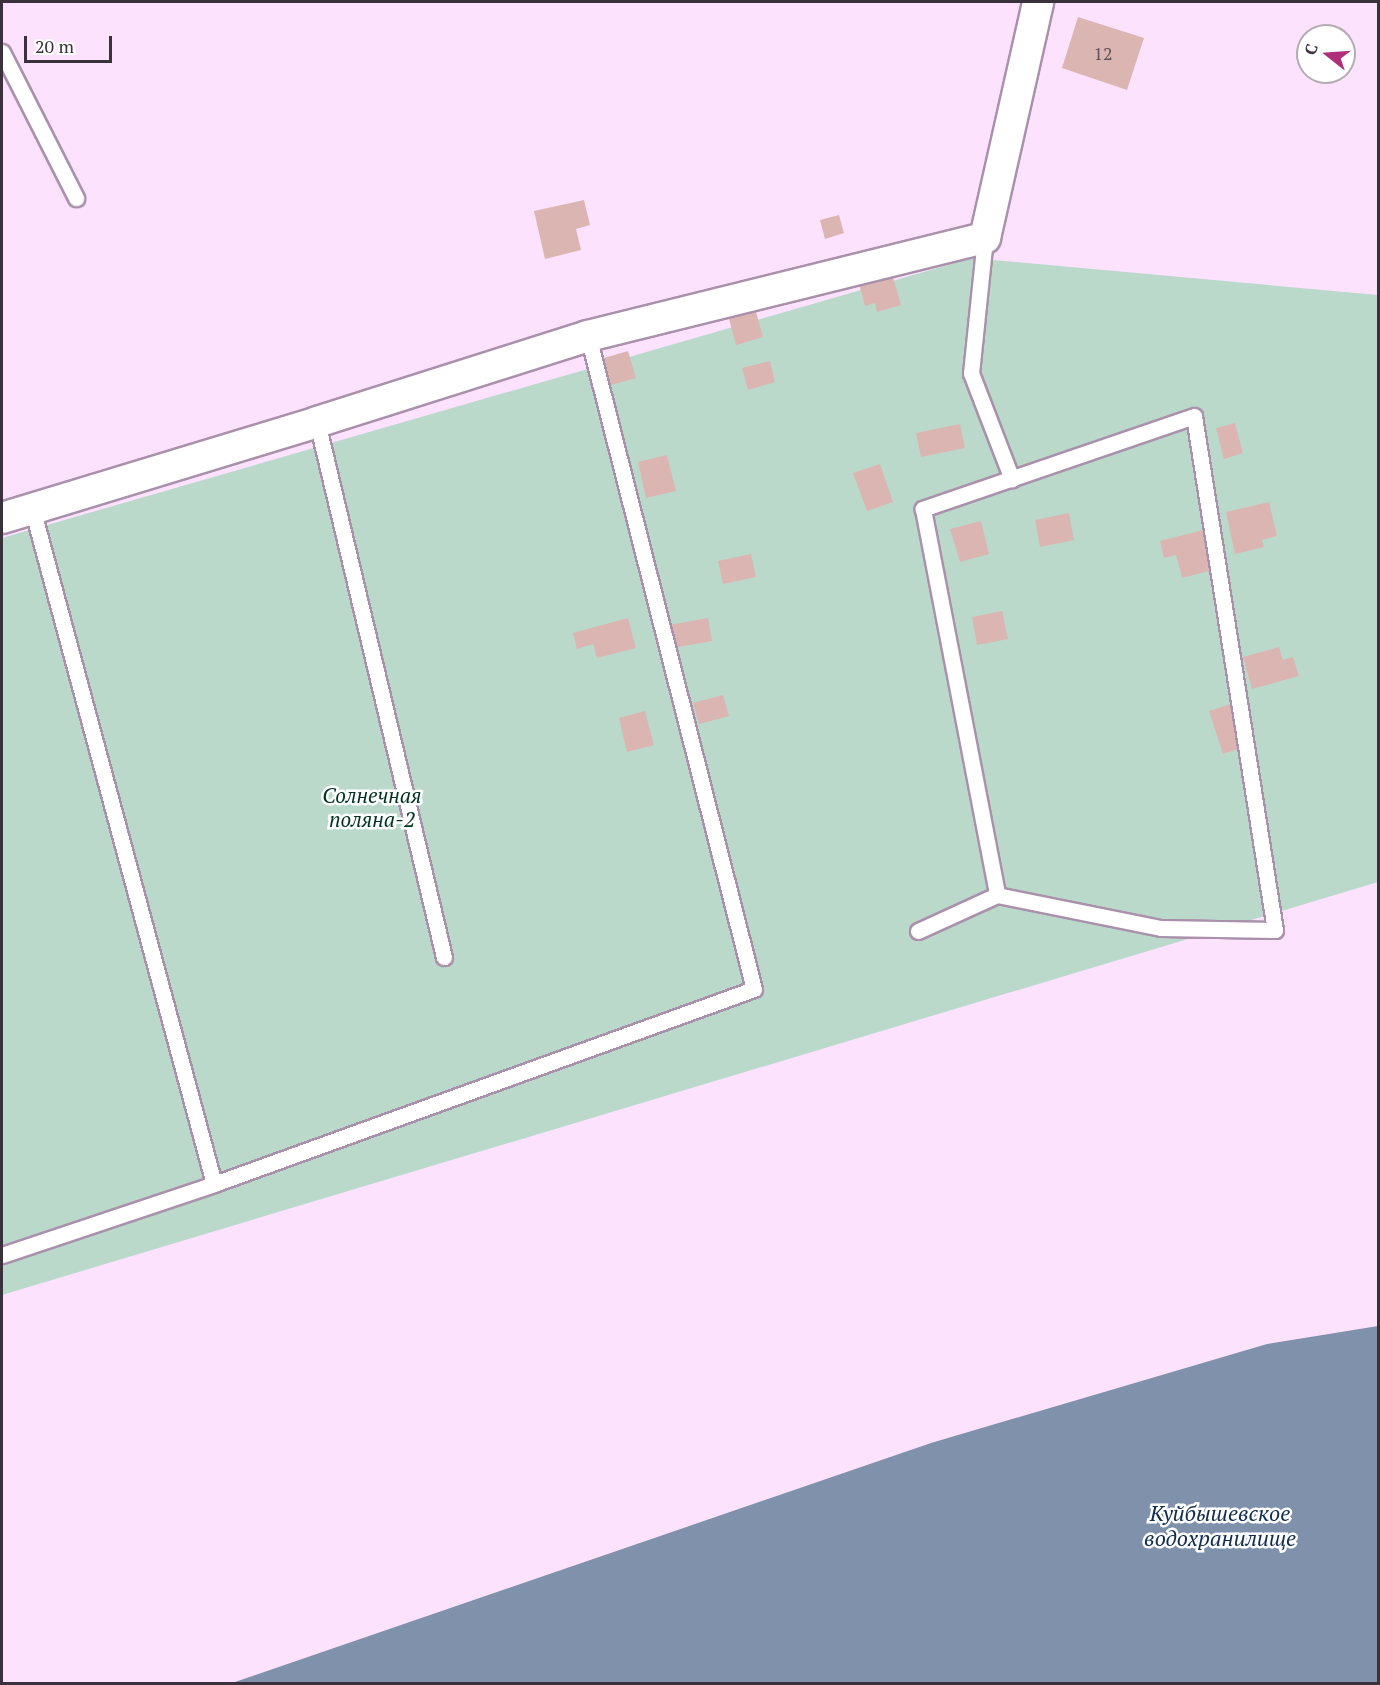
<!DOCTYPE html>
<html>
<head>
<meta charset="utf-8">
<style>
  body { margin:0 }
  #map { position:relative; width:1380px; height:1685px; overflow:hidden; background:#fde2fe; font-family:"PT Serif",serif }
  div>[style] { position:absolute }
  .green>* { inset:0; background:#bbd9cb }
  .water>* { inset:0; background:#7f91ab }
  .building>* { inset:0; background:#dbb5b2 }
  .roads { filter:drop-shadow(2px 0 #aa91ab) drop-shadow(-2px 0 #aa91ab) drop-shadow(0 2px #aa91ab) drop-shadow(0 -2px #aa91ab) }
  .service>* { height:15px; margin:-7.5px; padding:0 7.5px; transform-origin:7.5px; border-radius:7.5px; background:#fff }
  .minor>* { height:30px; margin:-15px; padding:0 15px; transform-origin:15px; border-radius:15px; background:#fff }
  span { translate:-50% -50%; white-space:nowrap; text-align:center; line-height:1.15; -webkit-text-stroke:5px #fff; paint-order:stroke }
  .number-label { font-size:18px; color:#63525a }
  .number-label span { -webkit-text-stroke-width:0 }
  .park-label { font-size:21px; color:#013322; font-style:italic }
  .water-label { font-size:22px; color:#112c50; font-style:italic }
  .frame { position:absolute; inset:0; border:3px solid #3b313c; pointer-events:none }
  .north { position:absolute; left:1296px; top:24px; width:60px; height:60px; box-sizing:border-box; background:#fff; border:2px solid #b1adb1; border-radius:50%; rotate:287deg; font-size:16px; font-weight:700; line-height:24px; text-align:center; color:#3b313c }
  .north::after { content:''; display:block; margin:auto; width:21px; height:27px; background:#b02f7b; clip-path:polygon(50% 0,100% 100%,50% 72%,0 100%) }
  .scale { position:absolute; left:24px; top:36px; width:88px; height:27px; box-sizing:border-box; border:3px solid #3b313c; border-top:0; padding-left:8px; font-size:18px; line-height:21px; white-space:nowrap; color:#3b313c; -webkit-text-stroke:4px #fff; paint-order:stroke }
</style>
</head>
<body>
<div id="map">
  <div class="green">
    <i style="clip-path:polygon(972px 258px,1378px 295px,1378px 882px,2px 1295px,2px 538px)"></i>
  </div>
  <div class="water">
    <i style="clip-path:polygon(1378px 1326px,1378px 1683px,232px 1683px,931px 1443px,1267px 1344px)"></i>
  </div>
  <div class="building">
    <i style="clip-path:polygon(1078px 17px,1144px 38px,1127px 90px,1062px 68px)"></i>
    <i style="clip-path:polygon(584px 200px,590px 225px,576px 229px,581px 250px,545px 259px,534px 211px)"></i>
    <i style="clip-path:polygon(839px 215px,844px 233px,825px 239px,820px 220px)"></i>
    <i style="clip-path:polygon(892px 274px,901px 305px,877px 312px,875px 303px,865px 306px,859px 284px)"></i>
    <i style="clip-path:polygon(756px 312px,763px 337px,736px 345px,729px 319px)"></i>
    <i style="clip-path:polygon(628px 351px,636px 378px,611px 385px,604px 358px)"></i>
    <i style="clip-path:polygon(770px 361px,775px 382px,748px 390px,742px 368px)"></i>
    <i style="clip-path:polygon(1235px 423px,1243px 453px,1224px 459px,1216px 428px)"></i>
    <i style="clip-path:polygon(960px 424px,965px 448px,921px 457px,916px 433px)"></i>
    <i style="clip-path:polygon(667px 455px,676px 491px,646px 498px,638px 462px)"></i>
    <i style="clip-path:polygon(880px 464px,893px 502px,867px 511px,853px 473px)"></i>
    <i style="clip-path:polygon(1269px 502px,1277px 536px,1262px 540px,1264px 547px,1235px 554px,1226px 512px)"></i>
    <i style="clip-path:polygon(1069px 513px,1074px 540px,1040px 547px,1035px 520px)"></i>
    <i style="clip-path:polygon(981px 521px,989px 554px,960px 562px,950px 529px)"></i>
    <i style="clip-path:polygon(1203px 530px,1213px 570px,1182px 578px,1176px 555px,1164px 558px,1160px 541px)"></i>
    <i style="clip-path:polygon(751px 554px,756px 577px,723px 584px,718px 561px)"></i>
    <i style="clip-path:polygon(1002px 611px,1008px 639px,977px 645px,972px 617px)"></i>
    <i style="clip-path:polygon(628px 618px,636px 648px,597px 658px,593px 644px,577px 649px,573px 633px)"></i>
    <i style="clip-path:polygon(708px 618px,712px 641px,673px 648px,669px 625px)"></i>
    <i style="clip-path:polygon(1279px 647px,1283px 660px,1293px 657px,1299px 676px,1252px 689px,1243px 657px)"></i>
    <i style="clip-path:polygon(723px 695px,729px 716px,699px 724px,693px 703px)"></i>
    <i style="clip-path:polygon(1231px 704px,1244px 747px,1223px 754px,1209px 711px)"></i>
    <i style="clip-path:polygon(645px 711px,654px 745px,627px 752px,619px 718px)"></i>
  </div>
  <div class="roads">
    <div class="service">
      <i style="left:2px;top:52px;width:164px;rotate:63.1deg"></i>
      <i style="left:985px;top:238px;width:136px;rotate:95.9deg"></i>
      <i style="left:971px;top:373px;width:114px;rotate:68.9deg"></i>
      <i style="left:317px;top:422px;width:550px;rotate:76.65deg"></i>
      <i style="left:32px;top:508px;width:700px;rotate:74.93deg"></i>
      <i style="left:918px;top:931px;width:87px;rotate:-24.5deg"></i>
      <i style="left:997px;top:895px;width:167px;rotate:11.4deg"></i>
      <i style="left:1161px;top:928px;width:114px;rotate:1deg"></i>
      <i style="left:1275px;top:930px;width:520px;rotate:-98.96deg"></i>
      <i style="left:1194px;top:416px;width:287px;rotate:161.1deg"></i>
      <i style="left:923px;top:509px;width:393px;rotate:79.1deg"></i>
      <i style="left:2px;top:1255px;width:224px;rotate:-18.5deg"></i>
      <i style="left:214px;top:1184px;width:574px;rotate:-19.86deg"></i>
      <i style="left:754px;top:989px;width:674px;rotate:-104.26deg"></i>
    </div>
    <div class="minor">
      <i style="left:2px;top:518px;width:329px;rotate:-16.9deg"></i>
      <i style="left:317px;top:422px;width:284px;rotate:-17.6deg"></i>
      <i style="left:588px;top:336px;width:409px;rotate:-13.9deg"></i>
      <i style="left:985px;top:238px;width:242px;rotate:-77.3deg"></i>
    </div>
  </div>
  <div class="number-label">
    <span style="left:1103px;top:53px">12</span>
  </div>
  <div class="park-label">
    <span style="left:372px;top:807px">Солнечная<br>поляна-2</span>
  </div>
  <div class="water-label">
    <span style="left:1220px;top:1525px">Куйбышевское<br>водохранилище</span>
  </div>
  <div class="frame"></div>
  <div class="north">С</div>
  <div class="scale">20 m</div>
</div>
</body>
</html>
